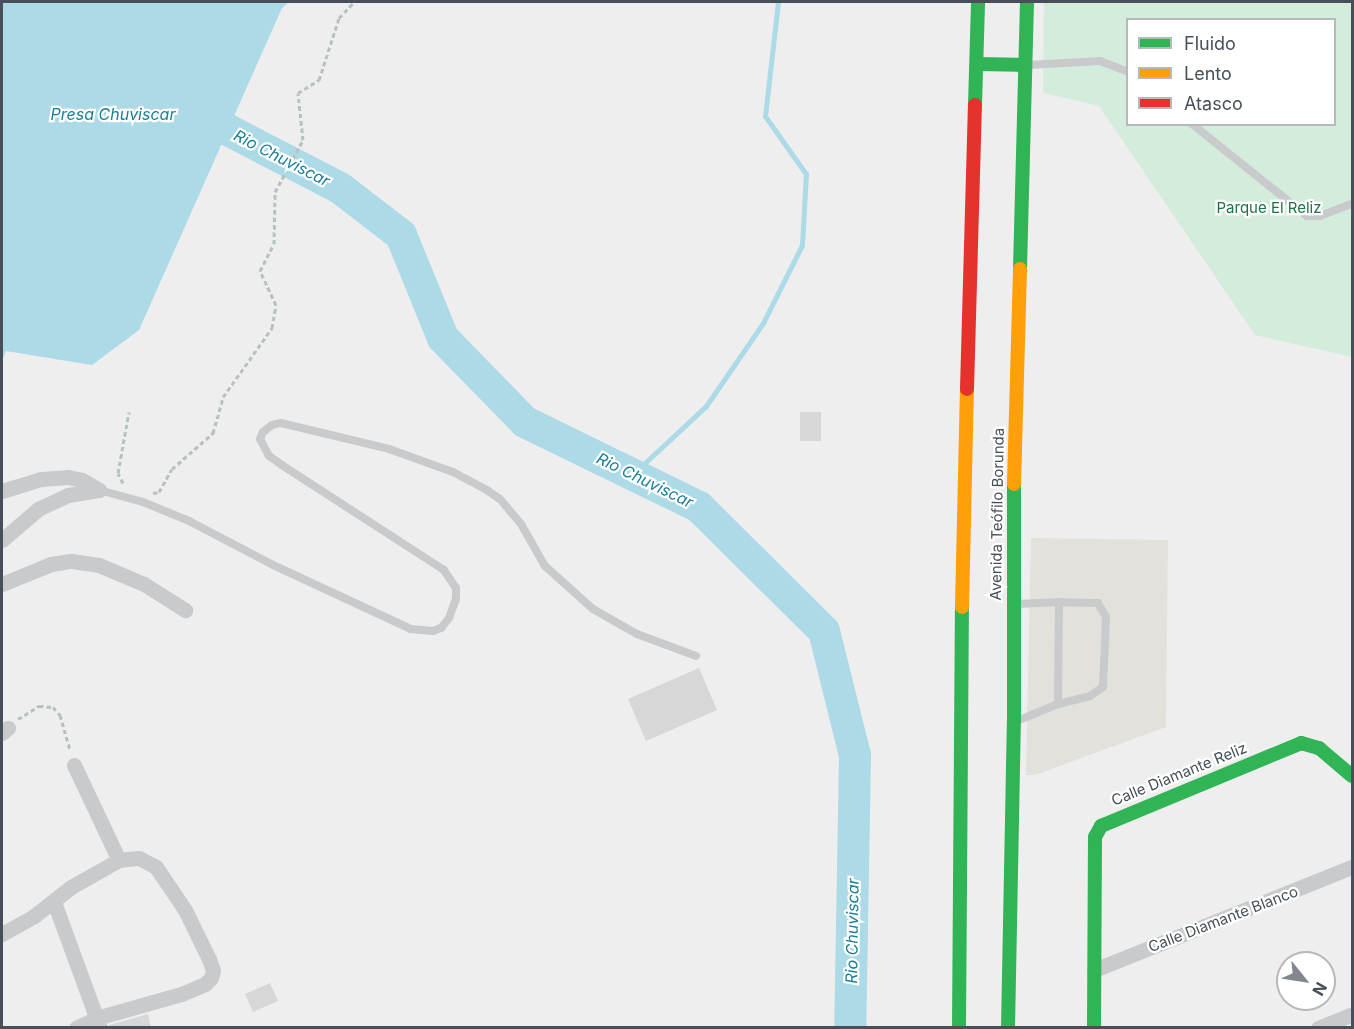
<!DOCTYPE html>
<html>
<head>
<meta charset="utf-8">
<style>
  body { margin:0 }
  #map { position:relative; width:1354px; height:1029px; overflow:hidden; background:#eee; font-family:Inter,sans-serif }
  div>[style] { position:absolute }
  .commercial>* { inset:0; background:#e3e1db }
  .green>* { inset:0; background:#d4ecdc }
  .water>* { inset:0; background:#acdae6 }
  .stream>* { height:5px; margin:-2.5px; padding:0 2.5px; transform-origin:2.5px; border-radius:2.5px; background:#acdae6 }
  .river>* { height:32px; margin:-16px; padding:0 16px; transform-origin:16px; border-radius:16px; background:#acdae6 }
  .building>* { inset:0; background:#d7d7d8 }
  .path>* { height:3px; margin-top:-1.5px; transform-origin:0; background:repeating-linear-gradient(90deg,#b7c1be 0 4.5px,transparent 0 7.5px) }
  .lane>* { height:8px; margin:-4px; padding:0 4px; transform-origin:4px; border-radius:4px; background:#c8cacc }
  .street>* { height:15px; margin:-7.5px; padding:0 7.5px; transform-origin:7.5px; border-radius:7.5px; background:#c8cacc }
  .fast>* { height:14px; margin:-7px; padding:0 7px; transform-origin:7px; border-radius:7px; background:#30b455 }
  .slow>* { height:14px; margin:-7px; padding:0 7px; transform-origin:7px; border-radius:7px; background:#ff9f0a }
  .jam>* { height:14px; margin:-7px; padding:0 7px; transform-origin:7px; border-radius:7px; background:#e5322d }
  span { translate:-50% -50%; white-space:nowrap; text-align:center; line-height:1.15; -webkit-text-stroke:4.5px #fff; paint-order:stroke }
  .park-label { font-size:15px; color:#1f7247 }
  .street-label { font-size:15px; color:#475058 }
  .water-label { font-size:16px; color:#197f98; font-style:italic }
  .frame { position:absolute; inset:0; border:3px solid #475058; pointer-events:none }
  .legend { position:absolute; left:1126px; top:18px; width:210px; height:108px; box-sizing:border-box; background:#fff; border:2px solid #b5b9bc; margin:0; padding:8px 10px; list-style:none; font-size:18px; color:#475058 }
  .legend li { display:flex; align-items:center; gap:12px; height:30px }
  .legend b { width:30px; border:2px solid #b5b9bc }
  .north { position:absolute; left:1276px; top:951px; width:60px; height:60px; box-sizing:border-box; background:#fff; border:2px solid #b5b9bc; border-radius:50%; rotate:120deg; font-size:16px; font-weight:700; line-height:24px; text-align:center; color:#475058 }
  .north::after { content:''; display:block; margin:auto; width:21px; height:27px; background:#81878c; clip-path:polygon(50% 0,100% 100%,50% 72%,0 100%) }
</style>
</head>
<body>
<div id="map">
  <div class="commercial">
    <i style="clip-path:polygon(1031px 538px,1168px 540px,1166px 727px,1035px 775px,1026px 775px)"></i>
  </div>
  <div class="green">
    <i style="clip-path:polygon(evenodd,1044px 2px,1352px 2px,1352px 357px,1255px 335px,1099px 106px,1043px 93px,1044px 2px,1128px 20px,1334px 20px,1334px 124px,1128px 124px,1128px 20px)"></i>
  </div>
  <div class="water">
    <i style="clip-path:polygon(2px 2px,289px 2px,282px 8px,139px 330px,92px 365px,6px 351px,2px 361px)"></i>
  </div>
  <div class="stream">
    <i style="left:633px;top:474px;width:100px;rotate:-43deg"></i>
    <i style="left:706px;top:406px;width:101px;rotate:-55.5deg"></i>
    <i style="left:763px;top:323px;width:87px;rotate:-63.4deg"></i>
    <i style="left:802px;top:245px;width:71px;rotate:-86.8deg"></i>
    <i style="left:806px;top:174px;width:71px;rotate:-125.3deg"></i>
    <i style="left:765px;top:116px;width:115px;rotate:-83.5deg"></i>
  </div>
  <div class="river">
    <i style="left:188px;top:116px;width:42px;rotate:19.3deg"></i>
    <i style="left:228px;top:130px;width:126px;rotate:27.4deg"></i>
    <i style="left:340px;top:188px;width:77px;rotate:37.6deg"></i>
    <i style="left:401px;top:235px;width:111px;rotate:67.8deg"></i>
    <i style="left:443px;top:338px;width:117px;rotate:45.7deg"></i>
    <i style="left:525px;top:422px;width:194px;rotate:26deg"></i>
    <i style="left:699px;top:507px;width:176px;rotate:44.8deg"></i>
    <i style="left:824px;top:631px;width:128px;rotate:76deg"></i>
    <i style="left:855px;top:755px;width:273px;rotate:91deg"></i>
  </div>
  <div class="building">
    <i style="clip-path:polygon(800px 412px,821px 412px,821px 441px,800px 441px)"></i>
    <i style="clip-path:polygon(699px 668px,717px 710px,646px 741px,628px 699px)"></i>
    <i style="clip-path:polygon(270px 983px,278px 1001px,253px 1012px,245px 994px)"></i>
    <i style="clip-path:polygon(148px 1014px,151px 1028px,109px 1028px,109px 1025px)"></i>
  </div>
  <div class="path">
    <i style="left:123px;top:483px;width:11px;rotate:-117deg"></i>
    <i style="left:118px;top:473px;width:62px;rotate:-79.8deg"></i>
    <i style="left:153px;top:493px;width:6px;rotate:-9deg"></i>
    <i style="left:159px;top:492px;width:26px;rotate:-61deg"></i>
    <i style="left:172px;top:469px;width:55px;rotate:-41.3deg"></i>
    <i style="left:213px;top:433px;width:37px;rotate:-74deg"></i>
    <i style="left:223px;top:397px;width:85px;rotate:-54.6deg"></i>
    <i style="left:272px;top:328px;width:23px;rotate:-80deg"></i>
    <i style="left:276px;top:305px;width:38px;rotate:-115deg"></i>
    <i style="left:260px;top:271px;width:30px;rotate:-63deg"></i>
    <i style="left:274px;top:244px;width:52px;rotate:-88.9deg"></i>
    <i style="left:275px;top:192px;width:59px;rotate:-61.7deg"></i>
    <i style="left:303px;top:140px;width:47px;rotate:-96.1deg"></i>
    <i style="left:298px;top:93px;width:25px;rotate:-32deg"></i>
    <i style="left:319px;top:80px;width:65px;rotate:-72.1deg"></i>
    <i style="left:339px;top:18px;width:22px;rotate:-47deg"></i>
    <i style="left:18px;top:719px;width:25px;rotate:-32deg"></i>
    <i style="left:39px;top:706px;width:14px;rotate:4deg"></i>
    <i style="left:53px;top:707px;width:11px;rotate:49deg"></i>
    <i style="left:60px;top:715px;width:37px;rotate:74deg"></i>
  </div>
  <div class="lane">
    <i style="left:1028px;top:65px;width:72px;rotate:-3.2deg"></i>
    <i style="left:1100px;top:61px;width:30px;rotate:21deg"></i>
    <i style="left:1192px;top:124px;width:147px;rotate:38.7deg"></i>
    <i style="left:1307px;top:216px;width:13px"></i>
    <i style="left:1320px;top:216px;width:34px;rotate:-21deg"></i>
    <i style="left:99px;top:490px;width:46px;rotate:15.3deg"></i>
    <i style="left:143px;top:502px;width:50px;rotate:22.4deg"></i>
    <i style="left:189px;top:521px;width:95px;rotate:27.6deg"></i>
    <i style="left:273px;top:565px;width:152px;rotate:24.9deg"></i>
    <i style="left:411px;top:629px;width:22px;rotate:5deg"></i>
    <i style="left:433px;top:631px;width:9px;rotate:-21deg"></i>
    <i style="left:441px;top:628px;width:13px;rotate:-51deg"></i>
    <i style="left:449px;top:618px;width:20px;rotate:-70deg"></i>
    <i style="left:456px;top:599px;width:11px;rotate:-90deg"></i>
    <i style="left:456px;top:588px;width:22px;rotate:-124deg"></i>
    <i style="left:444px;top:570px;width:193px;rotate:-147.1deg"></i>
    <i style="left:282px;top:465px;width:16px;rotate:-145deg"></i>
    <i style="left:269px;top:456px;width:19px;rotate:-118deg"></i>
    <i style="left:260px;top:439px;width:8px;rotate:-67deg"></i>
    <i style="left:263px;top:432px;width:11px;rotate:-38deg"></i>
    <i style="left:272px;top:425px;width:9px;rotate:-13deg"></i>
    <i style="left:281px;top:423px;width:111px;rotate:13.5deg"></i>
    <i style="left:389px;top:449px;width:68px;rotate:19.8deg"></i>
    <i style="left:453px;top:472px;width:40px;rotate:28deg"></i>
    <i style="left:488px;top:491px;width:14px;rotate:34deg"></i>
    <i style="left:500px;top:499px;width:33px;rotate:50deg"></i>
    <i style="left:521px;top:524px;width:48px;rotate:60.3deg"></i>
    <i style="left:545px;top:566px;width:64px;rotate:41.9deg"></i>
    <i style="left:593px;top:609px;width:51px;rotate:29.6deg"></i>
    <i style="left:637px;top:634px;width:63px;rotate:20.4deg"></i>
    <i style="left:1017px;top:604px;width:42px;rotate:-2.7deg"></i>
    <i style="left:1059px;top:602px;width:102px;rotate:90.6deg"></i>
    <i style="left:1058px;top:704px;width:44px;rotate:157.5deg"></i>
    <i style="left:1058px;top:704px;width:33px;rotate:-14deg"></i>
    <i style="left:1090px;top:696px;width:16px;rotate:-35deg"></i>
    <i style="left:1103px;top:687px;width:70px;rotate:-87.5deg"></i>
    <i style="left:1106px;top:617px;width:16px;rotate:-120deg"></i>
    <i style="left:1098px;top:603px;width:39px;rotate:-179deg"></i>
  </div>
  <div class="street">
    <i style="left:2px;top:491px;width:41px;rotate:-17.1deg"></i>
    <i style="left:41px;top:479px;width:27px;rotate:-4deg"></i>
    <i style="left:68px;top:477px;width:14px;rotate:12deg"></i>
    <i style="left:82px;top:480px;width:20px;rotate:30deg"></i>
    <i style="left:2px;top:540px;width:48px;rotate:-40.7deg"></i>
    <i style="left:38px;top:509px;width:33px;rotate:-25deg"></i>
    <i style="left:68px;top:495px;width:31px;rotate:-9deg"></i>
    <i style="left:2px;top:584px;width:53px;rotate:-22.2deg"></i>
    <i style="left:51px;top:564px;width:20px;rotate:-9deg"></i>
    <i style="left:71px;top:561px;width:28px;rotate:8deg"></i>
    <i style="left:99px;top:565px;width:49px;rotate:22.9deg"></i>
    <i style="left:144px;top:584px;width:49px;rotate:32.4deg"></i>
    <i style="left:2px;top:733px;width:8px;rotate:-40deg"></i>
    <i style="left:74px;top:765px;width:105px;rotate:64.7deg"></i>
    <i style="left:54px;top:902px;width:134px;rotate:69.9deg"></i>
    <i style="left:2px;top:934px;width:37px;rotate:-29deg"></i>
    <i style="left:34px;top:916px;width:47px;rotate:-38.1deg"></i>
    <i style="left:71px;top:887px;width:55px;rotate:-29.4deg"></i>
    <i style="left:119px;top:860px;width:20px;rotate:-6deg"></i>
    <i style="left:139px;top:858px;width:19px;rotate:28deg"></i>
    <i style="left:156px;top:867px;width:52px;rotate:56deg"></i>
    <i style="left:185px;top:910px;width:55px;rotate:63.9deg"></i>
    <i style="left:209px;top:959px;width:12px;rotate:70deg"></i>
    <i style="left:213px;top:970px;width:8px;rotate:104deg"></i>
    <i style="left:211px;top:978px;width:8px;rotate:135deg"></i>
    <i style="left:205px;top:984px;width:26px;rotate:157deg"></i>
    <i style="left:181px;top:994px;width:87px;rotate:164.1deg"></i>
    <i style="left:97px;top:1018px;width:23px;rotate:155deg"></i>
    <i style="left:1094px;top:970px;width:278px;rotate:-21.8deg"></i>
    <i style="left:1318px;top:1028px;width:37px;rotate:-22deg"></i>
  </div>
  <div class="fast">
    <i style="left:978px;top:64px;width:46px;rotate:1.2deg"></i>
    <i style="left:975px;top:105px;width:103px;rotate:-88.3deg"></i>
    <i style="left:1020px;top:269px;width:267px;rotate:-88.5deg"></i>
    <i style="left:959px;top:1028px;width:421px;rotate:-89.6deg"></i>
    <i style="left:1008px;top:1028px;width:306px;rotate:-88.9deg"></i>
    <i style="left:1014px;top:722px;width:238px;rotate:-90deg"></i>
    <i style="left:1094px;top:1028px;width:191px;rotate:-89.7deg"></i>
    <i style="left:1095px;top:837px;width:13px;rotate:-61deg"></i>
    <i style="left:1101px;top:826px;width:217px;rotate:-22.5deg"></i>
    <i style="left:1301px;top:743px;width:19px;rotate:16deg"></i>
    <i style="left:1319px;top:748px;width:43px;rotate:40.3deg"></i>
  </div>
  <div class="slow">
    <i style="left:1014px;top:484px;width:215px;rotate:-88.4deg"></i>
    <i style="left:962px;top:607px;width:218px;rotate:-88.7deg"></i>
  </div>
  <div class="jam">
    <i style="left:967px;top:389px;width:284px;rotate:-88.4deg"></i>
  </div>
  <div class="park-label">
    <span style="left:1269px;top:208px">Parque El Reliz</span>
  </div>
  <div class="street-label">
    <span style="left:997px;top:514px;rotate:-89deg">Avenida Teófilo Borunda</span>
    <span style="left:1179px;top:774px;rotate:-22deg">Calle Diamante Reliz</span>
    <span style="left:1223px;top:919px;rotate:-21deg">Calle Diamante Blanco</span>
  </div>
  <div class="water-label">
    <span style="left:113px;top:114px">Presa Chuviscar</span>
    <span style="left:282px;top:158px;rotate:27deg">Rio Chuviscar</span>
    <span style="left:645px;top:480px;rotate:26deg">Rio Chuviscar</span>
    <span style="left:852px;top:931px;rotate:-89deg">Rio Chuviscar</span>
  </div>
  <div class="frame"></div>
  <ul class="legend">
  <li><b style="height:8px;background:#30b455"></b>Fluido</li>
  <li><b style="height:8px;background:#ff9f0a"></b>Lento</li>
  <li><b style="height:8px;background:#e5322d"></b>Atasco</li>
  </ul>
  <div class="north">N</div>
</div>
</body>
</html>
